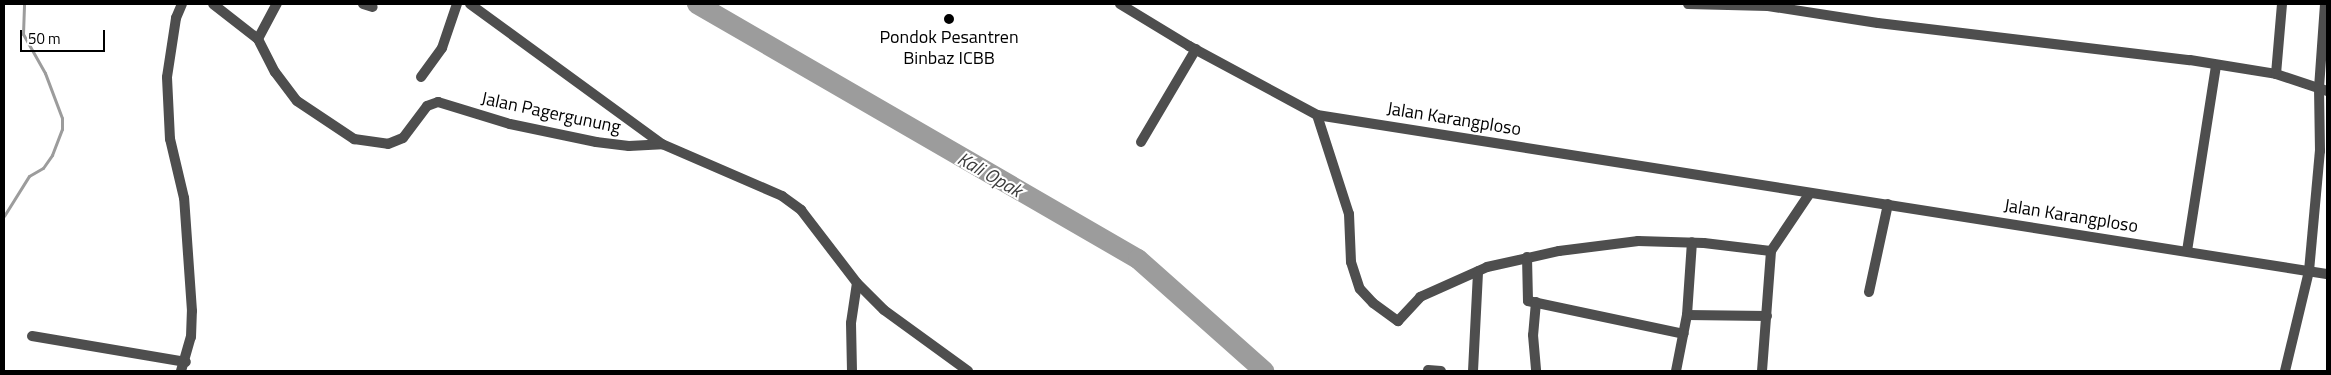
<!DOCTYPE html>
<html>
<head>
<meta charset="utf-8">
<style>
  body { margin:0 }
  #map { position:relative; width:2331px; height:375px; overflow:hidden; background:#fff; font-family:"Titillium Web",sans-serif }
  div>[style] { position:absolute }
  .stream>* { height:3px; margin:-1.5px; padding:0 1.5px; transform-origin:1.5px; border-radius:1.5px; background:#9c9c9c }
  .river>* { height:20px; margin:-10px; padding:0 10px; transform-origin:10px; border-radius:10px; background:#9c9c9c }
  .minor>* { height:10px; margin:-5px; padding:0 5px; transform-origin:5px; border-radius:5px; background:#4e4e4e }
  .dots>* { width:14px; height:14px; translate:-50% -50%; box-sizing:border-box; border:2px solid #fff; border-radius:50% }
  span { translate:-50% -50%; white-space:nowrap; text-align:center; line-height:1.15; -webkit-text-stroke:4px #fff; paint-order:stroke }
  .poi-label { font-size:18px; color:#000 }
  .street-label { font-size:18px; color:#000 }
  .water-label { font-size:19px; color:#3d3d3d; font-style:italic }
  .frame { position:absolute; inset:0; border:5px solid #000; pointer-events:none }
  .scale { position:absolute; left:20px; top:30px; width:85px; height:22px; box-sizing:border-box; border:2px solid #000; border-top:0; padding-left:6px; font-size:15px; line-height:18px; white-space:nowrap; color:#000; -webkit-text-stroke:4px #fff; paint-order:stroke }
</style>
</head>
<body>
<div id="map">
  <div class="stream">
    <i style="left:4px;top:216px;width:47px;rotate:-58deg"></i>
    <i style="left:29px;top:176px;width:16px;rotate:-30deg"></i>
    <i style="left:43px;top:168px;width:16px;rotate:-55deg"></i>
    <i style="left:52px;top:155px;width:28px;rotate:-69deg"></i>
    <i style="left:62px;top:129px;width:11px;rotate:-90deg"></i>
    <i style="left:62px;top:118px;width:48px;rotate:-110.7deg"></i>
    <i style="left:45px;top:73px;width:45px;rotate:-119.4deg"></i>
    <i style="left:23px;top:34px;width:30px;rotate:-88deg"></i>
  </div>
  <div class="river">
    <i style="left:697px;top:4px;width:509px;rotate:30.04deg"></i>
    <i style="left:1138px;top:259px;width:169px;rotate:41.6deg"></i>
  </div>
  <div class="minor">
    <i style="left:213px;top:4px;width:57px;rotate:37.9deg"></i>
    <i style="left:258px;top:39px;width:37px;rotate:63deg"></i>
    <i style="left:275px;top:72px;width:36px;rotate:53deg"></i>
    <i style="left:297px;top:101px;width:69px;rotate:33.7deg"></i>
    <i style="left:354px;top:139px;width:34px;rotate:8deg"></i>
    <i style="left:388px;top:144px;width:16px;rotate:-22deg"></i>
    <i style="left:403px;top:138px;width:40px;rotate:-53deg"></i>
    <i style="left:427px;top:106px;width:12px;rotate:-20deg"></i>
    <i style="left:438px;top:102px;width:75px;rotate:17deg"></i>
    <i style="left:510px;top:124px;width:88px;rotate:11.8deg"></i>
    <i style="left:596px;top:142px;width:33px;rotate:7deg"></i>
    <i style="left:629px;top:146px;width:33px;rotate:-3deg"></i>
    <i style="left:662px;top:144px;width:131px;rotate:23.4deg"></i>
    <i style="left:782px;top:196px;width:24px;rotate:36deg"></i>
    <i style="left:801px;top:210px;width:92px;rotate:52.5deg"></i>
    <i style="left:857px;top:283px;width:38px;rotate:45deg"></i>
    <i style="left:884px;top:310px;width:104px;rotate:36deg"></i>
    <i style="left:363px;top:4px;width:10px;rotate:17deg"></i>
    <i style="left:470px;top:4px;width:238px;rotate:36.1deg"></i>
    <i style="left:1120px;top:4px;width:81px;rotate:31.3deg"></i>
    <i style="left:1189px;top:46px;width:145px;rotate:28.3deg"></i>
    <i style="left:1317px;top:115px;width:1022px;rotate:8.95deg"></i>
    <i style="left:1688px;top:4px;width:80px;rotate:1.4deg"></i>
    <i style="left:1768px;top:6px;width:111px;rotate:8.8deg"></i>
    <i style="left:1878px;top:23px;width:314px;rotate:6.8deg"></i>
    <i style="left:2190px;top:60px;width:87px;rotate:9.2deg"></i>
    <i style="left:2276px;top:74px;width:54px;rotate:18.4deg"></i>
    <i style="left:258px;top:39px;width:40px;rotate:-62deg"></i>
    <i style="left:2276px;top:74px;width:70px;rotate:-85.1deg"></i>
    <i style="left:421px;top:77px;width:36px;rotate:-54deg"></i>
    <i style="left:442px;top:48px;width:46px;rotate:-71.2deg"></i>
    <i style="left:1317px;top:115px;width:104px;rotate:72.1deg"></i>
    <i style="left:1349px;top:214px;width:48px;rotate:87.6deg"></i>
    <i style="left:1351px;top:262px;width:28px;rotate:72deg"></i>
    <i style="left:1360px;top:289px;width:19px;rotate:47deg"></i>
    <i style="left:1373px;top:303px;width:31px;rotate:36deg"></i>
    <i style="left:1398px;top:321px;width:33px;rotate:-47deg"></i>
    <i style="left:1420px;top:297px;width:73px;rotate:-24.1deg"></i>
    <i style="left:1487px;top:267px;width:74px;rotate:-12.5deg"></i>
    <i style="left:1559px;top:251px;width:80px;rotate:-7.2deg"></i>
    <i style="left:1638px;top:241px;width:66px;rotate:1.7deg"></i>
    <i style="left:1704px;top:243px;width:67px;rotate:6.8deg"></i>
    <i style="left:1141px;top:142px;width:108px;rotate:-59.4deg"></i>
    <i style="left:2187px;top:251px;width:188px;rotate:-81.1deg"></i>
    <i style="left:1527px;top:257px;width:44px;rotate:88.7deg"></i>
    <i style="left:1528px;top:301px;width:159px;rotate:11.9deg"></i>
    <i style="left:1869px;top:292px;width:90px;rotate:-77.8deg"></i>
    <i style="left:1536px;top:302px;width:33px;rotate:95deg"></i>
    <i style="left:1533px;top:335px;width:36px;rotate:85deg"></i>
    <i style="left:1687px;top:315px;width:80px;rotate:0.7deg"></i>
    <i style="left:32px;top:336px;width:156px;rotate:9.6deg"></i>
    <i style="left:1428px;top:370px;width:13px;rotate:4deg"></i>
    <i style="left:181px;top:371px;width:35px;rotate:-74deg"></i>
    <i style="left:191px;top:337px;width:26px;rotate:-88deg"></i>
    <i style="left:192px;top:311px;width:113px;rotate:-94deg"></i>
    <i style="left:184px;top:198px;width:61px;rotate:-103.3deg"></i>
    <i style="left:170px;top:139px;width:62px;rotate:-92.8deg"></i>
    <i style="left:167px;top:77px;width:60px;rotate:-81.3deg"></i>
    <i style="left:176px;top:18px;width:15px;rotate:-67deg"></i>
    <i style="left:852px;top:371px;width:48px;rotate:-91.2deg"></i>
    <i style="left:851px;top:323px;width:40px;rotate:-81.5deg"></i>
    <i style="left:1473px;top:371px;width:100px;rotate:-87.1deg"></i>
    <i style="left:1676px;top:371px;width:57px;rotate:-78.9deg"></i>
    <i style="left:1687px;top:315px;width:73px;rotate:-86.1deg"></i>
    <i style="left:1762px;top:371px;width:120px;rotate:-85.7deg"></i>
    <i style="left:1771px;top:251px;width:70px;rotate:-56.1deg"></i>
    <i style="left:2285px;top:371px;width:103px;rotate:-76.5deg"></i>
    <i style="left:2309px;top:271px;width:121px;rotate:-84.8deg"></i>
    <i style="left:2320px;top:151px;width:63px;rotate:-90.9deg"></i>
    <i style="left:2319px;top:88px;width:84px;rotate:-85.9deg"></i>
  </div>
  <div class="dots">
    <i style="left:949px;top:19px;background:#000"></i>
  </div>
  <div class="poi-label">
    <span style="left:949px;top:48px">Pondok Pesantren<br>Binbaz ICBB</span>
  </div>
  <div class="street-label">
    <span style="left:551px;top:113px;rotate:12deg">Jalan Pagergunung</span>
    <span style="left:1454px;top:119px;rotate:9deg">Jalan Karangploso</span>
    <span style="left:2071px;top:216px;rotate:9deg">Jalan Karangploso</span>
  </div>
  <div class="water-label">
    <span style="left:990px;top:174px;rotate:30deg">Kali Opak</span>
  </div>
  <div class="frame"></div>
  <div class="scale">50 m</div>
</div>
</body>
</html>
